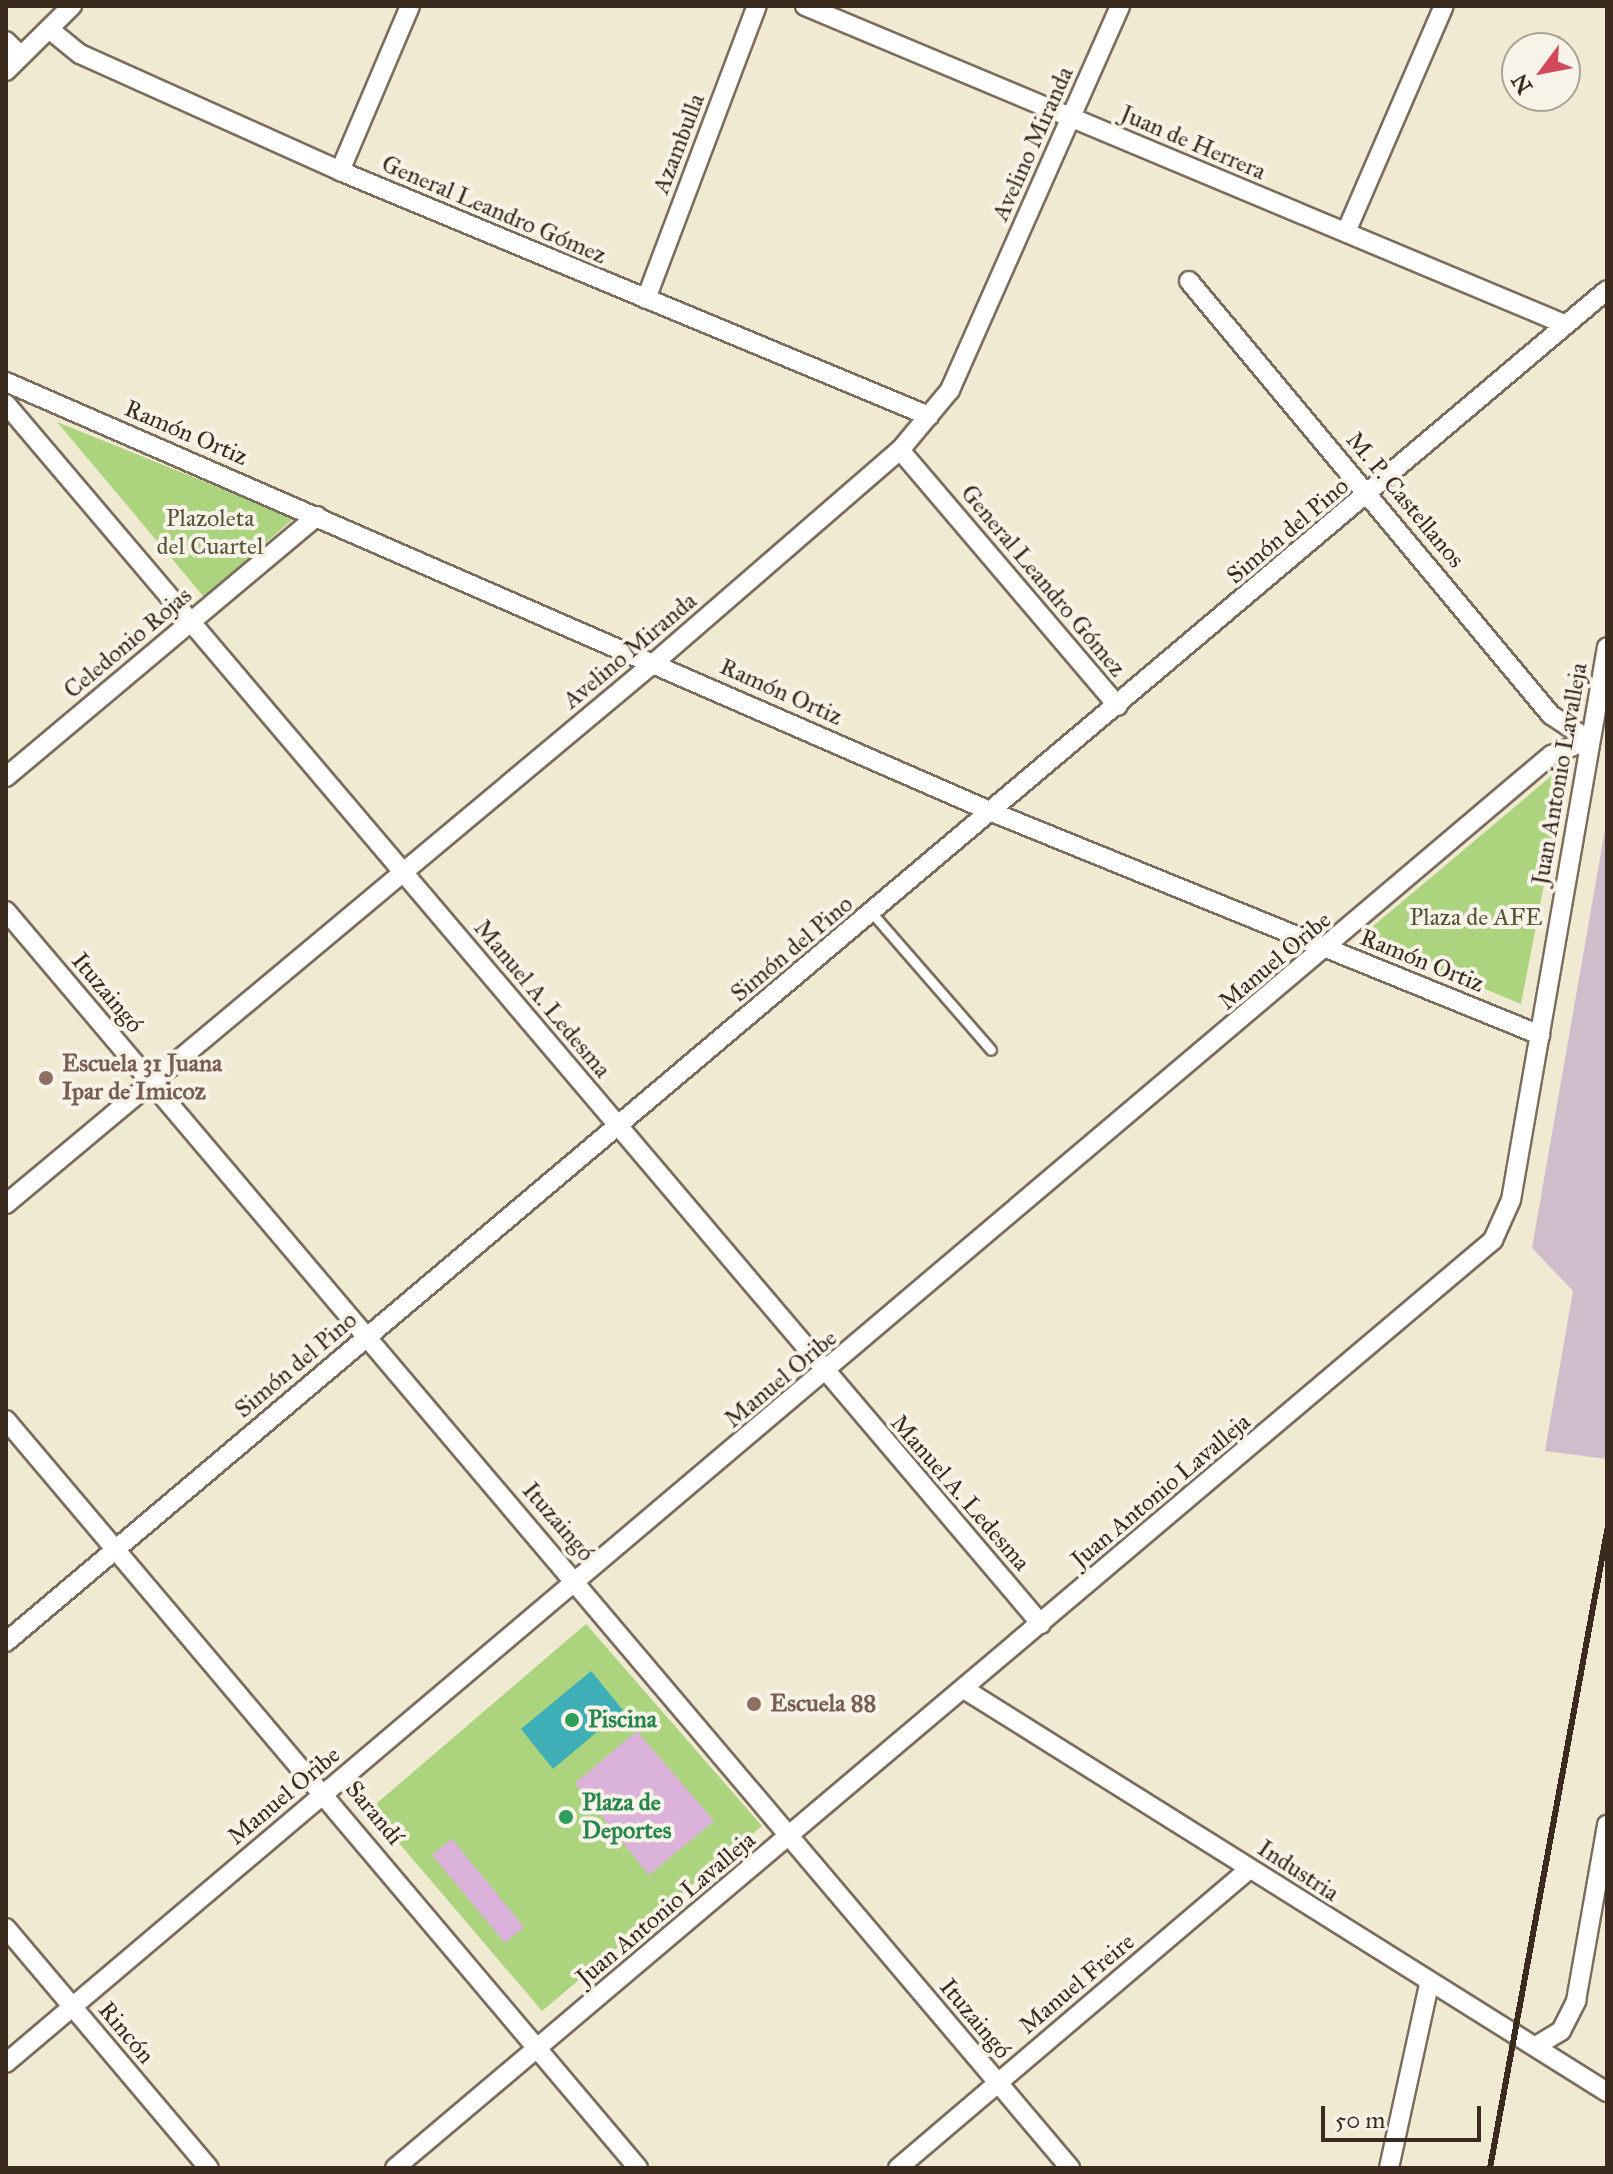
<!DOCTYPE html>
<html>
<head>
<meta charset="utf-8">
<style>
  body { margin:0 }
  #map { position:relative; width:1613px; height:2174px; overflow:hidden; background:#f1ead3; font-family:"IM FELL Great Primer",serif }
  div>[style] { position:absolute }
  .industrial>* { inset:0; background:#d0bdcc }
  .green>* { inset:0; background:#acd47f }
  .water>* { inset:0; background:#3eafb6 }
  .building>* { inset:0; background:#dbb2da }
  .roads { filter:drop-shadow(2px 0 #7b6d5d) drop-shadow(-2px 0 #7b6d5d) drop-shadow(0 2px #7b6d5d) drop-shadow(0 -2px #7b6d5d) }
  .service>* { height:9px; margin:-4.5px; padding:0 4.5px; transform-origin:4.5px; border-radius:4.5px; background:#fff }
  .minor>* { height:18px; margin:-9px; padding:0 9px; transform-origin:9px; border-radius:9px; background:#fff }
  .rail>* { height:6px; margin:-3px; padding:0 3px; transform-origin:3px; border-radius:3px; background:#3b2a1e }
  .dots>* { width:22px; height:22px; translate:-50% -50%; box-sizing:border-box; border:4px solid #f7f3e8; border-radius:50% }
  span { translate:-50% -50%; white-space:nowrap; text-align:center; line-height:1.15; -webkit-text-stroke:8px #f7f3e8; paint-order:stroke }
  .street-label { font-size:24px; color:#3b2a1e }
  .park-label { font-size:24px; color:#575436 }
  .education-label { font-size:24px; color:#785e54; font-weight:700 }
  .left { translate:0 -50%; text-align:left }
  .leisure-label { font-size:24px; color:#27864d; font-weight:700 }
  .frame { position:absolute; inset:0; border:8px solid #3b2a1e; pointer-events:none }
  .north { position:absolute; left:1501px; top:32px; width:80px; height:80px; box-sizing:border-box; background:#f7f3e8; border:2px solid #aca397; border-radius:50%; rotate:238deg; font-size:22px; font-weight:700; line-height:32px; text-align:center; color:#3b2a1e }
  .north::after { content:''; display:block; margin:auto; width:28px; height:36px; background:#d1495b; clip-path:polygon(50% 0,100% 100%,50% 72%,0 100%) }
  .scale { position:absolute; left:1321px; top:2106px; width:160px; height:36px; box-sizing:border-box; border:4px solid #3b2a1e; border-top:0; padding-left:10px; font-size:24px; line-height:28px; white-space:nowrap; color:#3b2a1e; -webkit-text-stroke:6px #f7f3e8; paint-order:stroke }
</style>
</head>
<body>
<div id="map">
  <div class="industrial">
    <i style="clip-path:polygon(1607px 818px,1607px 1459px,1545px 1451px,1573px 1291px,1532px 1248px)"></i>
  </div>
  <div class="green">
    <i style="clip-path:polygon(57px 422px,294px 518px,204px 597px)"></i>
    <i style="clip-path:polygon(1555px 773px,1564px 781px,1521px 1004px,1367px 940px,1365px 933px)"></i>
    <i style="clip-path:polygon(586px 1624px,762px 1826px,542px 2011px,370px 1809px)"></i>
  </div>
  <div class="water">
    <i style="clip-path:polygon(591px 1671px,623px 1710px,553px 1769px,521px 1729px)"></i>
  </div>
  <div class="building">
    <i style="clip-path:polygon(637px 1731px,714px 1821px,649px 1875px,575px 1783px)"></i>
    <i style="clip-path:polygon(452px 1839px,524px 1927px,505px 1943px,432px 1855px)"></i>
  </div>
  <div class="roads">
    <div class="service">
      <i style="left:872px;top:913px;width:181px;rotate:49deg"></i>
    </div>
    <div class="minor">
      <i style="left:805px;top:6px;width:823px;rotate:22.73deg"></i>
      <i style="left:49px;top:29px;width:40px;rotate:39deg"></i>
      <i style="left:80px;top:54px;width:285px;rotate:24.2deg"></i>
      <i style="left:340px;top:171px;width:638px;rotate:22.59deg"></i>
      <i style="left:6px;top:41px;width:21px;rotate:45deg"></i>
      <i style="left:6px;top:71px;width:93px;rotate:-44.6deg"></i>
      <i style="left:340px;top:171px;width:179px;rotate:-67deg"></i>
      <i style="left:1346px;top:232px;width:246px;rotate:-66.6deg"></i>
      <i style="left:1189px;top:281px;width:565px;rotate:50.17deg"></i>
      <i style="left:1551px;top:715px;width:45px;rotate:33.3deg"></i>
      <i style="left:646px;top:299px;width:313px;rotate:-69.3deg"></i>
      <i style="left:6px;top:382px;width:1076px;rotate:23.56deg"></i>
      <i style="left:992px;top:812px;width:592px;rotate:22.14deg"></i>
      <i style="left:6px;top:404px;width:1600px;rotate:49.69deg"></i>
      <i style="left:900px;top:450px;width:336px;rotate:49.6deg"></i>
      <i style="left:6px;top:777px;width:406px;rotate:-40deg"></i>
      <i style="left:6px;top:911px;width:1647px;rotate:49.75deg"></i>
      <i style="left:6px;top:1204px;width:846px;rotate:-39.87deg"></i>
      <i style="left:655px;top:662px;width:324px;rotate:-40.9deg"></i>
      <i style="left:900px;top:450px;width:78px;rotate:-50.2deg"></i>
      <i style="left:950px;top:390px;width:420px;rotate:-66.1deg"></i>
      <i style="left:6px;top:1420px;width:979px;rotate:49.8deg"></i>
      <i style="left:6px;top:1642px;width:2095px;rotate:-40.18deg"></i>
      <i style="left:964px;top:1689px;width:759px;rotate:32.08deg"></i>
      <i style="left:6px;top:1928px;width:314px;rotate:49.8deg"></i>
      <i style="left:1536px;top:2046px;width:29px;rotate:-31deg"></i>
      <i style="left:1561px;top:2031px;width:34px;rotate:-63deg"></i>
      <i style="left:1576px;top:2001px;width:179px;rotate:-80deg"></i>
      <i style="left:6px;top:2063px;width:2024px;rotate:-40.25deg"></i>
      <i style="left:1551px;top:755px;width:41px;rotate:-21.5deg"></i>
      <i style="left:395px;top:2168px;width:1438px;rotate:-40.2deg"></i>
      <i style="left:1493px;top:1240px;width:44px;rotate:-65.8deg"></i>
      <i style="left:1511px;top:1200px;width:561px;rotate:-80.15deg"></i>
      <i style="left:898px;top:2168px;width:462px;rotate:-40.4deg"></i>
      <i style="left:1389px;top:2168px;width:187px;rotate:-77.7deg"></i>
    </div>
  </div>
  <div class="rail">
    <i style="left:1490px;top:2168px;width:648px;rotate:-79.59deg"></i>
  </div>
  <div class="dots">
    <i style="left:46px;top:1078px;background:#8d6e63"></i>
    <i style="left:754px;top:1704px;background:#8d6e63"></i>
    <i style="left:572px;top:1720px;background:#2e9e5b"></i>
    <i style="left:566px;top:1817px;background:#2e9e5b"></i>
  </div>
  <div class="street-label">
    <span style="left:1193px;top:143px;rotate:23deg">Juan de Herrera</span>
    <span style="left:679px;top:144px;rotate:-69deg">Azambulla</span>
    <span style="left:1033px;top:144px;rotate:-66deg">Avelino Miranda</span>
    <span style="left:494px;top:210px;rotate:23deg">General Leandro Gómez</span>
    <span style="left:186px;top:433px;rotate:23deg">Ramón Ortiz</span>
    <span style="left:1405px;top:500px;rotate:50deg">M. P. Castellanos</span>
    <span style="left:1288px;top:531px;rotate:-40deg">Simón del Pino</span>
    <span style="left:1043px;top:581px;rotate:50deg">General Leandro Gómez</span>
    <span style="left:128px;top:643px;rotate:-40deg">Celedonio Rojas</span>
    <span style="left:630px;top:651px;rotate:-40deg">Avelino Miranda</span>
    <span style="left:781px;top:692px;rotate:24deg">Ramón Ortiz</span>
    <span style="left:1560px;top:774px;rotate:-80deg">Juan Antonio Lavalleja</span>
    <span style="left:792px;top:949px;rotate:-40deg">Simón del Pino</span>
    <span style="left:1275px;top:961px;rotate:-40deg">Manuel Oribe</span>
    <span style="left:1422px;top:961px;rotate:22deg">Ramón Ortiz</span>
    <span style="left:107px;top:993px;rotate:50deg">Ituzaingó</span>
    <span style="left:542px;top:999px;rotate:50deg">Manuel A. Ledesma</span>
    <span style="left:296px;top:1365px;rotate:-40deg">Simón del Pino</span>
    <span style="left:781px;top:1379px;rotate:-40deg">Manuel Oribe</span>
    <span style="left:1161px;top:1491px;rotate:-40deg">Juan Antonio Lavalleja</span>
    <span style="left:960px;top:1493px;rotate:49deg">Manuel A. Ledesma</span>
    <span style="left:558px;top:1522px;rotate:49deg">Ituzaingó</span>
    <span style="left:284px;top:1796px;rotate:-40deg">Manuel Oribe</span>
    <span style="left:374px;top:1813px;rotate:50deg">Sarandí</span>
    <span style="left:1298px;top:1871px;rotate:33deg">Industria</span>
    <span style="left:666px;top:1909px;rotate:-40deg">Juan Antonio Lavalleja</span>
    <span style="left:1077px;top:1984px;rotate:-40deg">Manuel Freire</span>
    <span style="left:975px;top:2019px;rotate:50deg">Ituzaingó</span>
    <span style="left:126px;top:2033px;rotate:50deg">Rincón</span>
  </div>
  <div class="park-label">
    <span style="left:210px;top:533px">Plazoleta<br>del Cuartel</span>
    <span style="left:1476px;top:918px">Plaza de AFE</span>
  </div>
  <div class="education-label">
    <span class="left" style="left:62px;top:1078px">Escuela 31 Juana<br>Ipar de Imicoz</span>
    <span class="left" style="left:770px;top:1704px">Escuela 88</span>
  </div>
  <div class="leisure-label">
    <span class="left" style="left:588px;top:1720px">Piscina</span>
    <span class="left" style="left:582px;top:1817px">Plaza de<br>Deportes</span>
  </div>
  <div class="frame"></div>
  <div class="north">N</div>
  <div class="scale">50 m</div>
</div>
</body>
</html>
